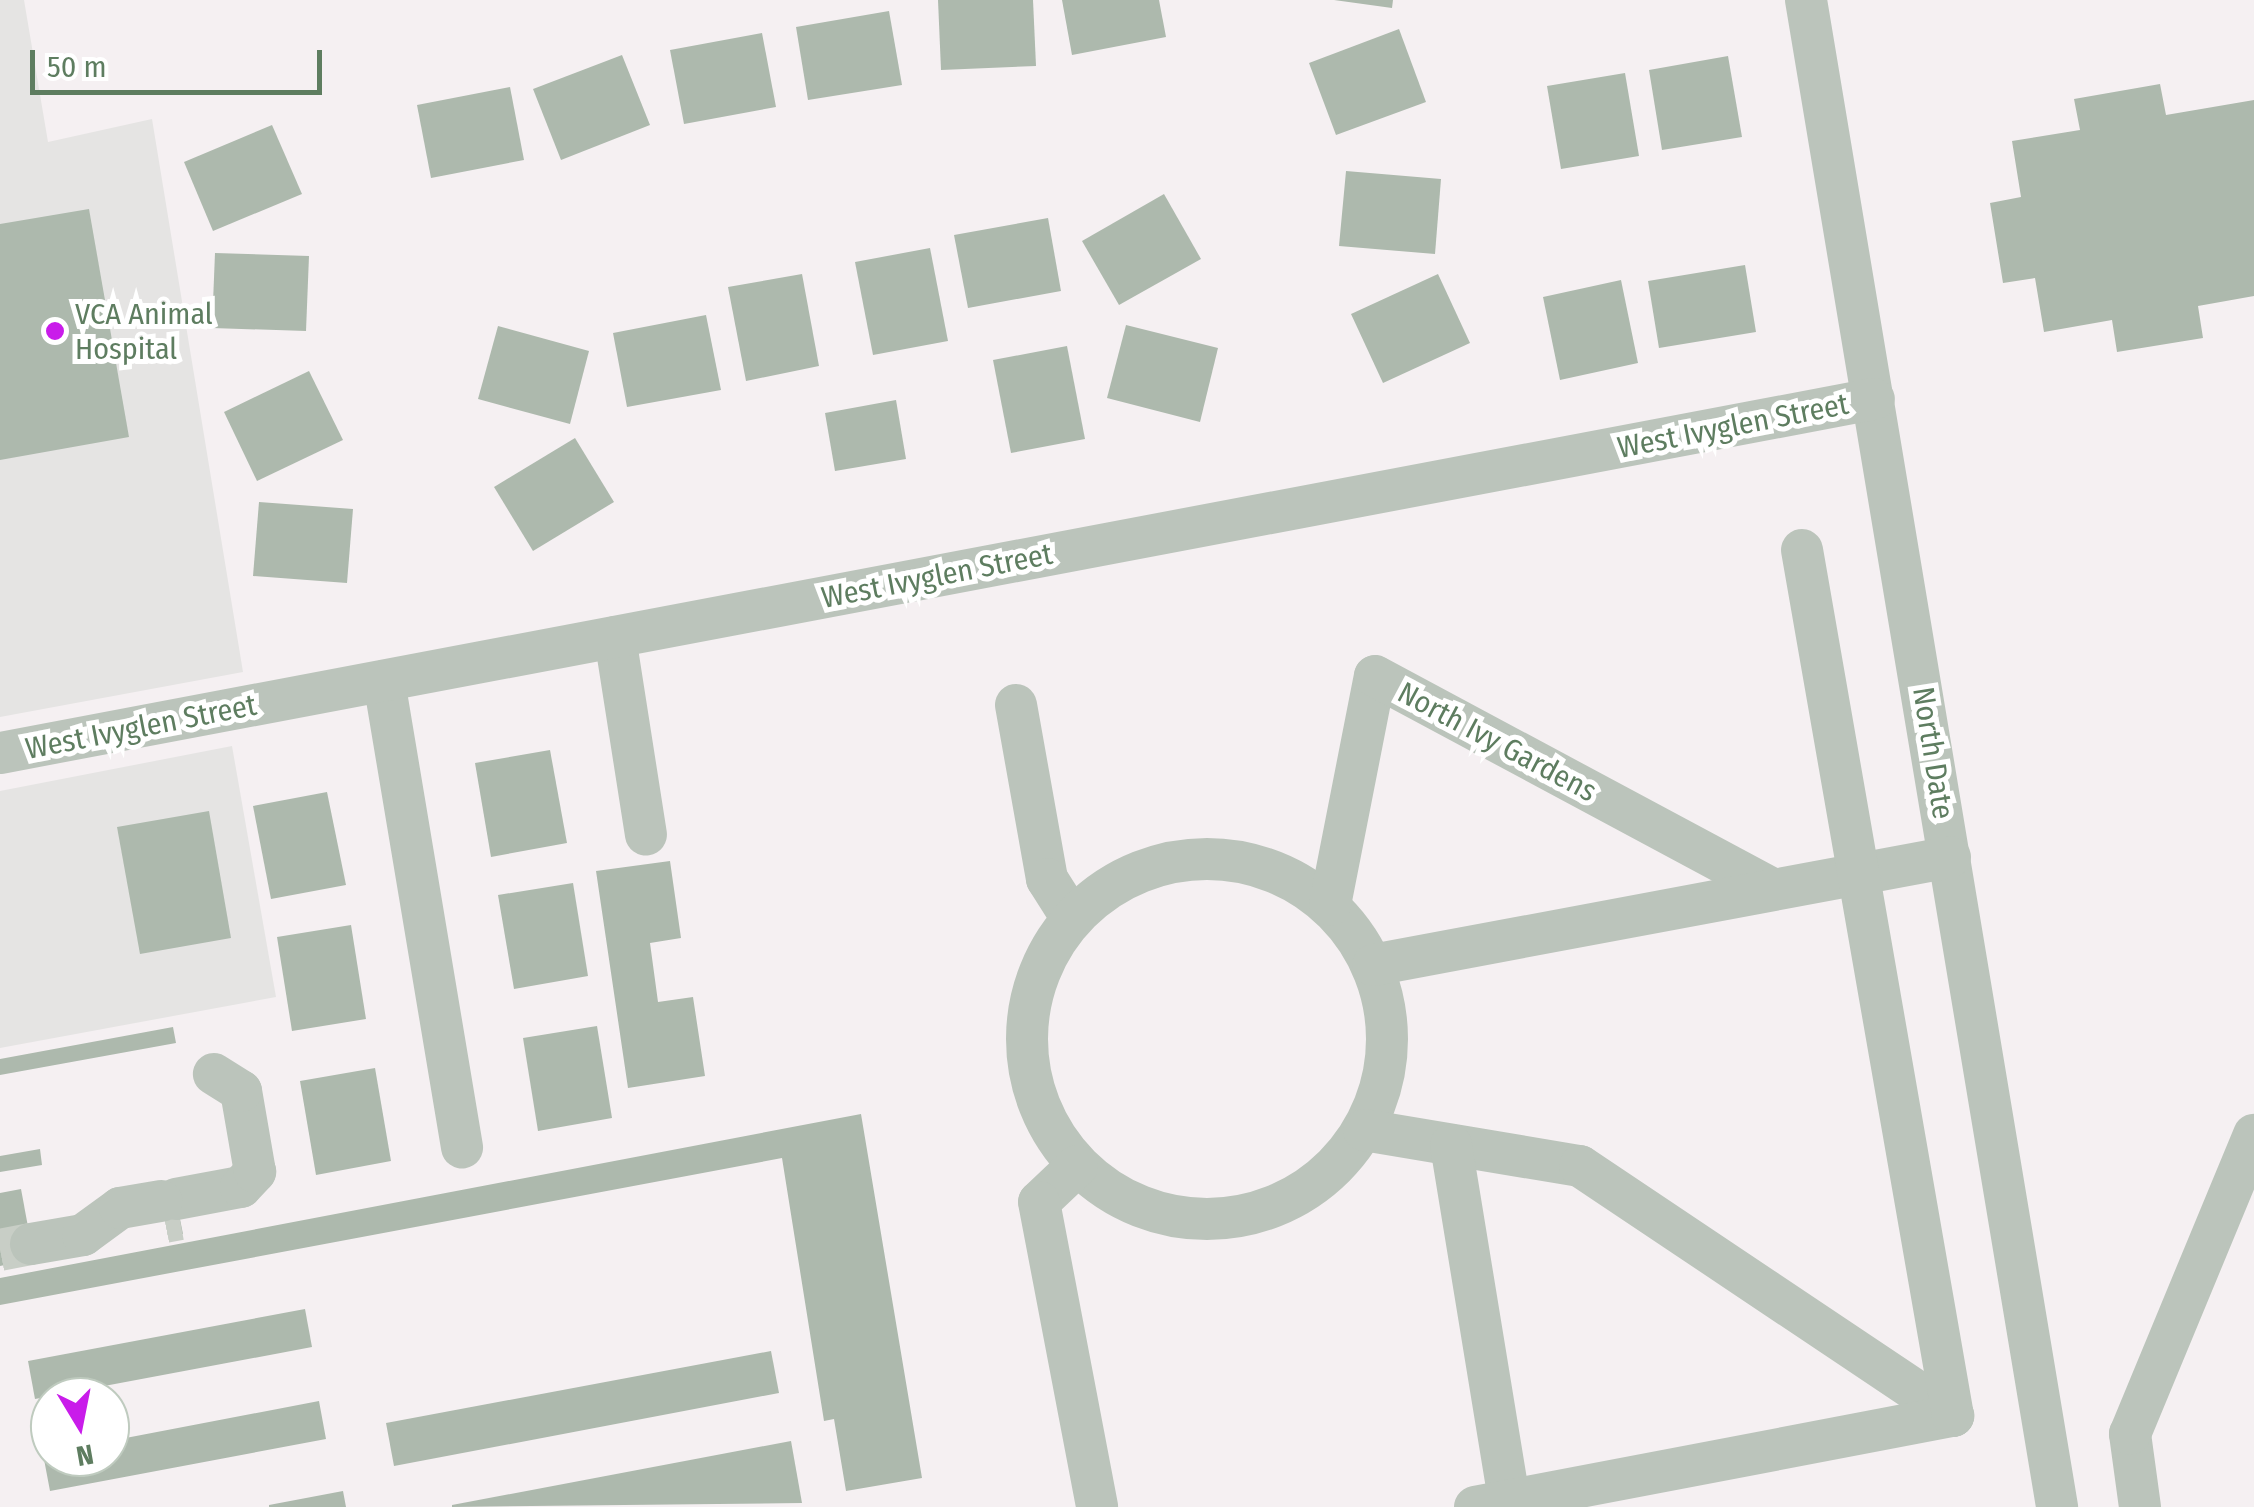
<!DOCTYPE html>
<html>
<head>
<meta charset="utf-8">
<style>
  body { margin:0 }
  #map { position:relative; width:2254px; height:1507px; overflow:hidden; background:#f5f0f2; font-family:"Fira Sans Condensed",sans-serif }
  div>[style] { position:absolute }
  .built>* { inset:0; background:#e5e4e3 }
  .building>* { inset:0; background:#adb9ad }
  .minor-tunnel>* { height:42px; margin-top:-21px; transform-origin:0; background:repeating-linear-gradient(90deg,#c8cec6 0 42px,transparent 0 63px) }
  .minor>* { height:42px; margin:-21px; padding:0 21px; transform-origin:21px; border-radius:21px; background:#bbc4bb }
  .minor>.ring { margin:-21px; padding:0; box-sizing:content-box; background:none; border:42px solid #bbc4bb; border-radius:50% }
  .dots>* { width:28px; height:28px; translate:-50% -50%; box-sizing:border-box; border:5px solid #fff; border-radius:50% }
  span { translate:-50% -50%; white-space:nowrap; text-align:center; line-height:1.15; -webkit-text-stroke:10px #fff; paint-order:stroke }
  .poi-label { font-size:30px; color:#5e7d60 }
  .left { translate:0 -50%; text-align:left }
  .street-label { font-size:30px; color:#5e7d60 }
  .north { position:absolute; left:30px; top:1377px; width:100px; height:100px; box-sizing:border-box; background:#fff; border:2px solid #bfcbbf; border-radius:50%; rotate:170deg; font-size:28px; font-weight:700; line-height:40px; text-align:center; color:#5e7d60 }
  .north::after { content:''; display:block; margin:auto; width:35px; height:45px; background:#c91cea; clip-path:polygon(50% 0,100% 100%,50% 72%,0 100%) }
  .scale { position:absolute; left:30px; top:50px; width:292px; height:45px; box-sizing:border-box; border:5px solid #5e7d60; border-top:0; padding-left:12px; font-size:30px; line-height:35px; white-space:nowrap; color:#5e7d60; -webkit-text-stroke:8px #fff; paint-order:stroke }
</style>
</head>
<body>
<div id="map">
  <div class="built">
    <i style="clip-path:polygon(0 0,24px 0,48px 142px,152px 119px,243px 672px,0 717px)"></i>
    <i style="clip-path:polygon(232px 746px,276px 997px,0 1048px,0 791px)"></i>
  </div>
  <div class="building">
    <i style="clip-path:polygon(938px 0,1033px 0,1036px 66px,941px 70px)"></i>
    <i style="clip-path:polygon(1062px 0,1159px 0,1166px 37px,1072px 55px)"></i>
    <i style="clip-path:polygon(1334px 0,1393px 0,1392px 8px)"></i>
    <i style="clip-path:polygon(889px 11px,902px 85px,808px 100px,796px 27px)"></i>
    <i style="clip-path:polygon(1399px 29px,1426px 102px,1336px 135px,1309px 63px)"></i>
    <i style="clip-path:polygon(762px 33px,776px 107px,684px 124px,670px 50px)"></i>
    <i style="clip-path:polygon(622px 55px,650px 125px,561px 160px,533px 89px)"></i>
    <i style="clip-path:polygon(1728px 56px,1742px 137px,1662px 150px,1649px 70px)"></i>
    <i style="clip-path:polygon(1625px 73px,1639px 156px,1561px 169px,1547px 86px)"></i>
    <i style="clip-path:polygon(2160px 84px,2166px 115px,2254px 100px,2254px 296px,2198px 306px,2203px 338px,2117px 352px,2112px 320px,2044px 332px,2035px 278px,2003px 283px,1990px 203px,2021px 197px,2012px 141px,2080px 130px,2074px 99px)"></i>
    <i style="clip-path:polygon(510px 87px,524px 160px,431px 178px,417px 105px)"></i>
    <i style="clip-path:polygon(272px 125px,302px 194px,213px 231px,184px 162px)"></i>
    <i style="clip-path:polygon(1346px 171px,1441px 179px,1435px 254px,1339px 246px)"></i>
    <i style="clip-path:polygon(1164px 194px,1201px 259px,1119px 305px,1082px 241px)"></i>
    <i style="clip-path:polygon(89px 209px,129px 437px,0 460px,0 224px)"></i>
    <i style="clip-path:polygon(1048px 218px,1061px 291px,968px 308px,954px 235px)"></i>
    <i style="clip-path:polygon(930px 248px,948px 341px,873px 355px,855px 262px)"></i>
    <i style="clip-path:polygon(215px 253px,309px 256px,306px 331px,212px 328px)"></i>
    <i style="clip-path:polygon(1745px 265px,1756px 332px,1659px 348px,1648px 281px)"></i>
    <i style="clip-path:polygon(802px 274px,819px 366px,746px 381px,728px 287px)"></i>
    <i style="clip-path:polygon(1438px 274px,1470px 343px,1383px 383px,1351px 314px)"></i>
    <i style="clip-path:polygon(1621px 280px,1638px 363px,1560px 380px,1543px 297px)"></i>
    <i style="clip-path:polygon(706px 315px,721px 390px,627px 407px,613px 333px)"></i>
    <i style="clip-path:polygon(1126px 325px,1218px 348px,1200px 422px,1107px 398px)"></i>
    <i style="clip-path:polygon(498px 326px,589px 351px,570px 424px,478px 399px)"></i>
    <i style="clip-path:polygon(1067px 346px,1085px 439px,1011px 453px,993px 360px)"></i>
    <i style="clip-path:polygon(309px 371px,343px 440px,257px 481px,224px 412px)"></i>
    <i style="clip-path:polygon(896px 400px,906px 459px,835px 471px,825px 413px)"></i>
    <i style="clip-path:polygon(575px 438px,614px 502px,533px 551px,494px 487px)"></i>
    <i style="clip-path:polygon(259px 502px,353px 509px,347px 583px,253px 576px)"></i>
    <i style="clip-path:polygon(550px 750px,567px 843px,491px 857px,475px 763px)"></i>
    <i style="clip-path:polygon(327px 792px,346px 885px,271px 899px,253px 806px)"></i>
    <i style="clip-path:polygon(209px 811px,231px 938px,140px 954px,117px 827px)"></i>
    <i style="clip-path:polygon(670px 861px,681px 938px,650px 943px,658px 1002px,693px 997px,705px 1076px,628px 1088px,596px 871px)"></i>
    <i style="clip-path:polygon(573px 883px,588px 976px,514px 989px,498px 895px)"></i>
    <i style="clip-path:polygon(351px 925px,366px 1019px,292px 1031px,277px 937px)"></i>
    <i style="clip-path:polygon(597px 1026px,612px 1118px,538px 1131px,523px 1038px)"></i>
    <i style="clip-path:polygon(173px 1027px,176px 1043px,0 1075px,0 1059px)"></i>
    <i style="clip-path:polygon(375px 1068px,391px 1161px,316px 1175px,300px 1081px)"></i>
    <i style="clip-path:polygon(861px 1114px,922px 1478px,846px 1491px,834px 1419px,824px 1421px,782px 1158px,0 1305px,0 1278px)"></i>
    <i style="clip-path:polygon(40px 1149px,42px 1165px,0 1172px,0 1156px)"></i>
    <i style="clip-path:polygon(173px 1184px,183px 1234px,168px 1236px,159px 1186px)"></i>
    <i style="clip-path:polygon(21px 1189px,34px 1259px,0 1266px,0 1193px)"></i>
    <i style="clip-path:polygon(305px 1309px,312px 1347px,35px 1399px,28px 1361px)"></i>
    <i style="clip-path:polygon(771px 1351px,779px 1393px,394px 1466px,386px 1423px)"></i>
    <i style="clip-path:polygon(319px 1401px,326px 1439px,50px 1491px,43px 1454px,110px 1457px,110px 1441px)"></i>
    <i style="clip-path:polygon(791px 1441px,802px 1503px,452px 1507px,452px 1505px)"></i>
    <i style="clip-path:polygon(343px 1491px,346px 1507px,269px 1507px,269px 1505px)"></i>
  </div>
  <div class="minor-tunnel">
    <i style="left:165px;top:1222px;width:15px;rotate:-11deg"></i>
    <i style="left:0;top:1250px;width:32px;rotate:-11deg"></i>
  </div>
  <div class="minor">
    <i style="left:1806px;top:0;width:1528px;rotate:80.54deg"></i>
    <i style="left:615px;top:637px;width:200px;rotate:81.1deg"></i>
    <i style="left:384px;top:681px;width:473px;rotate:80.5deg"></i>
    <i style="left:1016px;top:705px;width:177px;rotate:79.9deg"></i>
    <i style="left:1047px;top:879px;width:45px;rotate:57.7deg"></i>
    <i style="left:0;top:753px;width:1907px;rotate:-10.7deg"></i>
    <i class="ring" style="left:1027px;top:859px;width:318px;height:318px"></i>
    <i style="left:1330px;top:905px;width:233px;rotate:-78.9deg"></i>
    <i style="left:1375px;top:676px;width:451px;rotate:28.2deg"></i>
    <i style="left:1373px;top:965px;width:587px;rotate:-10.6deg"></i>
    <i style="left:1364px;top:1130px;width:219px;rotate:9.5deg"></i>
    <i style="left:1580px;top:1166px;width:449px;rotate:33.8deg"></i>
    <i style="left:1451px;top:1145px;width:360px;rotate:80.7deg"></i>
    <i style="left:1077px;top:1166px;width:52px;rotate:136.5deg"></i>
    <i style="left:1039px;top:1202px;width:310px;rotate:79.2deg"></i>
    <i style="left:176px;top:1199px;width:66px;rotate:-10.5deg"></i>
    <i style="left:241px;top:1187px;width:21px;rotate:-47deg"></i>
    <i style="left:255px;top:1172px;width:82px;rotate:-99.8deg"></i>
    <i style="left:241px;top:1091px;width:32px;rotate:-148deg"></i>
    <i style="left:31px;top:1244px;width:53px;rotate:-9.8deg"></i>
    <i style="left:83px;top:1235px;width:46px;rotate:-36.1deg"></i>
    <i style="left:120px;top:1208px;width:42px;rotate:-9.7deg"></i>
    <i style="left:1475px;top:1507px;width:487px;rotate:-10.8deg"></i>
    <i style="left:1953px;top:1416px;width:879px;rotate:-99.89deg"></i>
    <i style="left:2140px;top:1507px;width:74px;rotate:-97.8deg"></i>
    <i style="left:2130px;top:1434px;width:324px;rotate:-67.5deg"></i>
  </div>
  <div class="dots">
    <i style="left:55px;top:331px;background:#c91cea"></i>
  </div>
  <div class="poi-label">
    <span class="left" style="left:75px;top:331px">VCA Animal<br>Hospital</span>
  </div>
  <div class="street-label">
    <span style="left:1733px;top:426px;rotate:-11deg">West Ivyglen Street</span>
    <span style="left:937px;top:576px;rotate:-11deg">West Ivyglen Street</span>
    <span style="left:141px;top:727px;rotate:-11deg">West Ivyglen Street</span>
    <span style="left:1497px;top:742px;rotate:28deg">North Ivy Gardens</span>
    <span style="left:1933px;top:753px;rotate:81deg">North Date</span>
  </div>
  <div class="north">N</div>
  <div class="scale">50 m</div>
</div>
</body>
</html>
